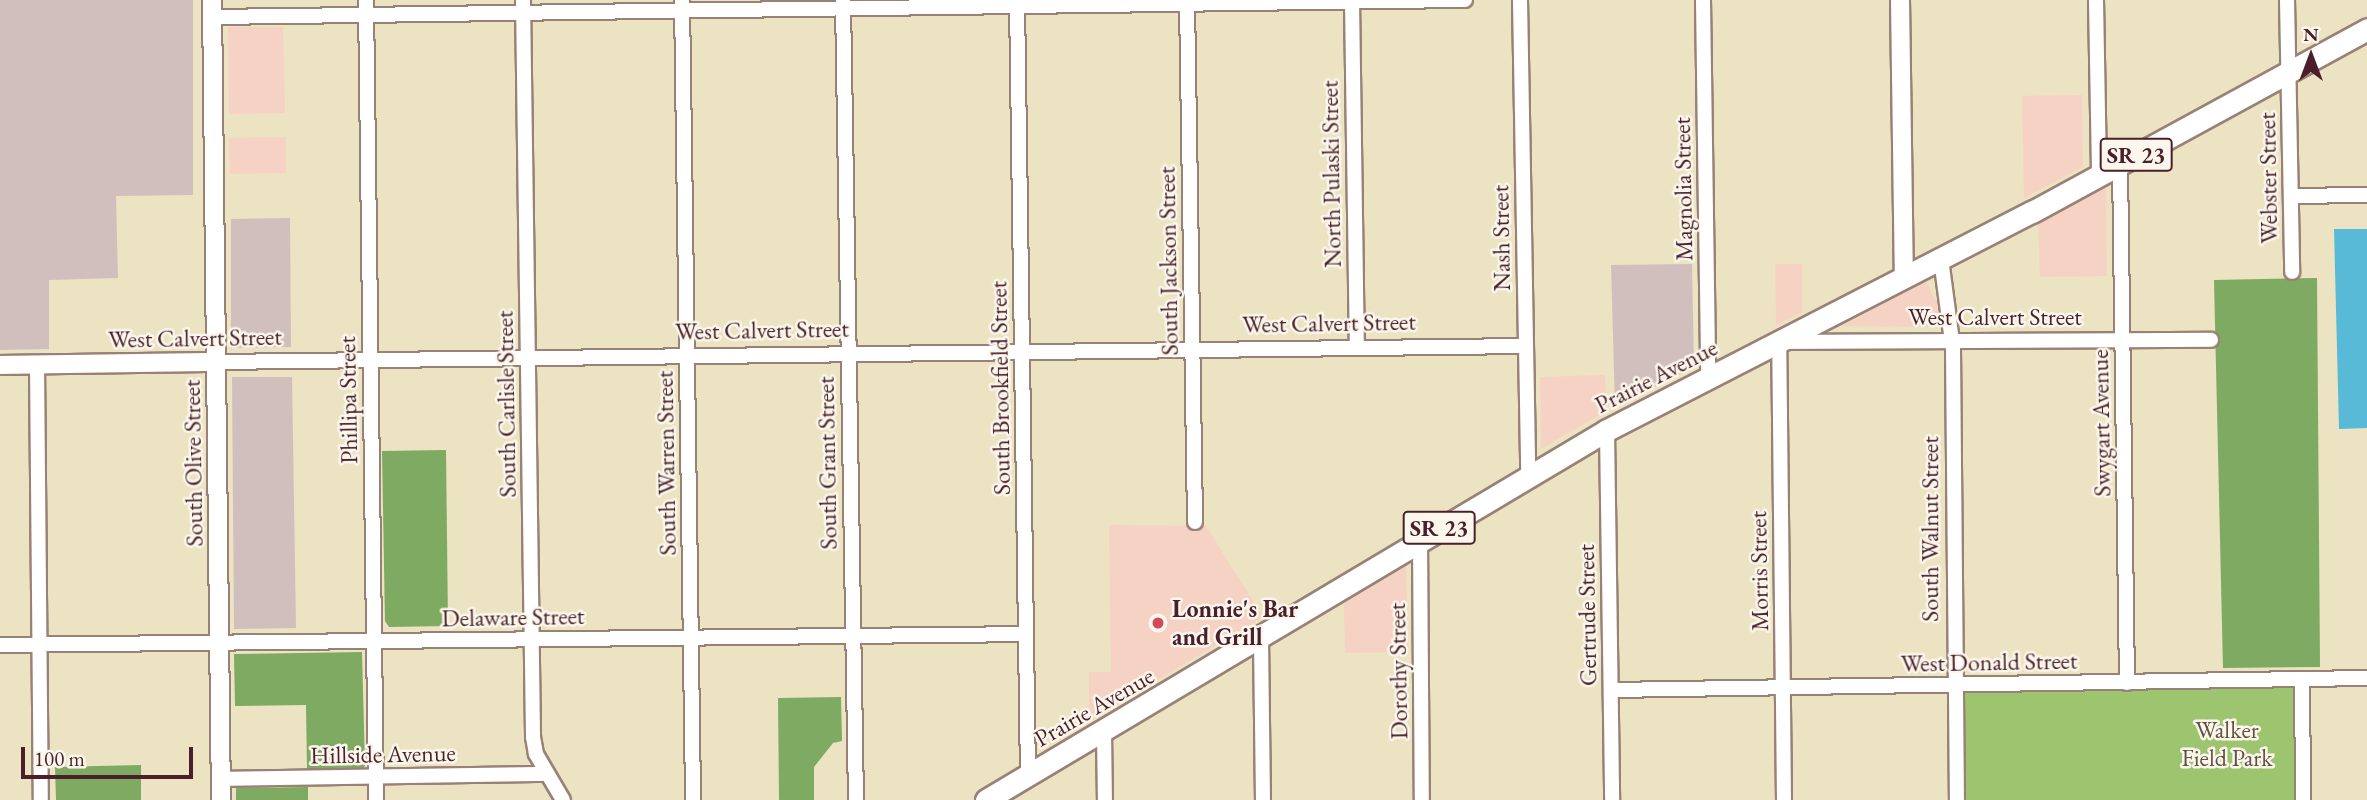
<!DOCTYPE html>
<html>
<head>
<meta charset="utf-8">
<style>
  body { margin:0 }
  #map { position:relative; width:2367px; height:800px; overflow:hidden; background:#ebe3c2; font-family:"EB Garamond",serif }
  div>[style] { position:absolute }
  .built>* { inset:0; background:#f6d2c4 }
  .industrial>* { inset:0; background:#d1bfbe }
  .green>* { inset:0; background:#9dc46f }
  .forest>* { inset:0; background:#7eaa62 }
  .water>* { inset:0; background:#58bad6 }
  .roads { filter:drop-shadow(2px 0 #9a8176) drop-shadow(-2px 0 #9a8176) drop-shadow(0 2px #9a8176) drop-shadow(0 -2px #9a8176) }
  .minor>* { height:14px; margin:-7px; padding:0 7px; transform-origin:7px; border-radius:7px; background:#fff }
  .tertiary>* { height:18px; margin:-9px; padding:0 9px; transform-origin:9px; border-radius:9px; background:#fff }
  .primary>* { height:21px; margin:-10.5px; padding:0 10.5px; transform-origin:10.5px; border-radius:10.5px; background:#fff }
  .dots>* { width:19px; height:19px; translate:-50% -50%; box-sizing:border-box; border:4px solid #fbf7ec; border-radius:50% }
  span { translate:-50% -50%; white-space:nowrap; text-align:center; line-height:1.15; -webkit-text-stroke:5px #fbf7ec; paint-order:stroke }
  .shield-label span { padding:2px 5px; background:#fbf7ec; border:2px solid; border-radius:5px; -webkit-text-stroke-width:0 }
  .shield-label { font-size:23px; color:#4a1f2b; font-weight:700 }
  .street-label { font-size:24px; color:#4a1f2b }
  .poi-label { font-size:24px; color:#4a1f2b; font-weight:700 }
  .left { translate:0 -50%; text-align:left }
  .park-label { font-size:24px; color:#63513f }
  .north { position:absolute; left:2276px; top:21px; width:70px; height:70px; -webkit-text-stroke:5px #fbf7ec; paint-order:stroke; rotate:0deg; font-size:19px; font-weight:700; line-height:28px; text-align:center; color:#4a1f2b }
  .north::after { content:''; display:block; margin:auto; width:24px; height:32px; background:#4a1f2b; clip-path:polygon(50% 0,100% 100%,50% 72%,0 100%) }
  .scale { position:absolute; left:21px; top:747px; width:172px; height:32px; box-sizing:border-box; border:4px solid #4a1f2b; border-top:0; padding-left:9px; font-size:21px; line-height:24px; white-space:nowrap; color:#4a1f2b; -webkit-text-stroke:5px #fbf7ec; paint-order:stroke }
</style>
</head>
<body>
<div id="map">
  <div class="built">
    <i style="clip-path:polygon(228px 27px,283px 27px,285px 113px,229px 114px)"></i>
    <i style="clip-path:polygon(2082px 95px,2083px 167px,2024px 198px,2022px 96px)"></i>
    <i style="clip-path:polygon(286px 137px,286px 173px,230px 174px,229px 138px)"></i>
    <i style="clip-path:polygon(2106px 188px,2107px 276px,2040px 277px,2038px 224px)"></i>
    <i style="clip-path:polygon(1775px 264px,1802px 264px,1802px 312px,1776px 325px)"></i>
    <i style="clip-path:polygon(1926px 281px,1938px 303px,1938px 327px,1842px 326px)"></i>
    <i style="clip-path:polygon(1605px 375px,1606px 411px,1541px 449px,1540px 377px)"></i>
    <i style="clip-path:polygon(1109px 525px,1206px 526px,1263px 617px,1089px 721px,1089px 672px,1111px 672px)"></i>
    <i style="clip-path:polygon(1406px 566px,1408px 652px,1345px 653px,1344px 603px)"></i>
  </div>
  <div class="industrial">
    <i style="clip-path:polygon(0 0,193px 0,193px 195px,116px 196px,118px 278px,49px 280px,49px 349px,0 350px)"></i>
    <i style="clip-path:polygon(290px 218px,291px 347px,231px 348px,231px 219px)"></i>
    <i style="clip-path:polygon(1692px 264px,1694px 367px,1615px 407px,1611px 265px)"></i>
    <i style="clip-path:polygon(232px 377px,292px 377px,296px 628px,234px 629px)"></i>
  </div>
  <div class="green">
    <i style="clip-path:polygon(2294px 687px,2295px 800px,1965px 800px,1964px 693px)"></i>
  </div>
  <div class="forest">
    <i style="clip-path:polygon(2317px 278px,2320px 667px,2223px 668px,2214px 280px)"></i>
    <i style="clip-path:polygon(446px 450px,448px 626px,389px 627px,385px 621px,382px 451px)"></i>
    <i style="clip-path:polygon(362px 652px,365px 766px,361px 770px,307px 770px,306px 705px,235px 706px,234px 654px)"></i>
    <i style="clip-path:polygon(841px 697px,842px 741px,833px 743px,814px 767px,814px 800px,779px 800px,778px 698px)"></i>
    <i style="clip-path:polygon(141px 765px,141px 800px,56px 800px,55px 767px)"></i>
    <i style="clip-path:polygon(308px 787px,308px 800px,236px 800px,236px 788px)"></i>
  </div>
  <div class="water">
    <i style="clip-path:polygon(2334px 229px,2367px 229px,2367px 428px,2339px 429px)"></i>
  </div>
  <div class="roads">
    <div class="minor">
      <i style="left:366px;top:0;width:800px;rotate:89.28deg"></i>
      <i style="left:523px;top:0;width:737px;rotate:89.22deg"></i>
      <i style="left:533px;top:737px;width:17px;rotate:80deg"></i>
      <i style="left:536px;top:754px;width:53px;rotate:59.6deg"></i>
      <i style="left:682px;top:0;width:800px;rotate:89.21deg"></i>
      <i style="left:1017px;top:0;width:776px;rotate:89.19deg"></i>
      <i style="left:1187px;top:0;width:522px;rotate:89.12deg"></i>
      <i style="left:1352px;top:0;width:348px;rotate:89.2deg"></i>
      <i style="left:1520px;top:0;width:475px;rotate:89deg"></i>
      <i style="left:1703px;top:0;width:378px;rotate:89.2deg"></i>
      <i style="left:2096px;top:0;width:175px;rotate:89deg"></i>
      <i style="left:2287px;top:0;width:272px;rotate:88.9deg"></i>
      <i style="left:843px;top:1px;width:799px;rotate:89.07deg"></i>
      <i style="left:212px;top:17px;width:1253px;rotate:-0.78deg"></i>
      <i style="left:2120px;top:163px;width:520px;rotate:89.23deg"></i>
      <i style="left:2292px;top:196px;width:75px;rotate:-0.8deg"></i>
      <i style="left:1941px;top:259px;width:91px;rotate:82.4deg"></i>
      <i style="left:1953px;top:349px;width:451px;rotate:89.5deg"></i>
      <i style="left:216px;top:362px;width:1309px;rotate:-0.7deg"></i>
      <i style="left:37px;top:364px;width:436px;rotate:89.5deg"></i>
      <i style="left:1607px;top:430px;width:370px;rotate:89.2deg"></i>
      <i style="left:1420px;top:541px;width:259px;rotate:89.6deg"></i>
      <i style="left:1261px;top:638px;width:162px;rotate:89.3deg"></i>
      <i style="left:0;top:645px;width:1026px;rotate:-0.61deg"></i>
      <i style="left:2302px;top:679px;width:121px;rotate:89.5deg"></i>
      <i style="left:1611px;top:690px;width:756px;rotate:-0.91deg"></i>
      <i style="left:1104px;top:732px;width:68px;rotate:89.2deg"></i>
      <i style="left:221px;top:779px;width:325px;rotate:-0.9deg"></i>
      <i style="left:1784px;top:800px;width:458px;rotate:-90.6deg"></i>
      <i style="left:1779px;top:342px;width:432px;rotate:-0.3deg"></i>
    </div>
    <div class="tertiary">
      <i style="left:212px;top:0;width:800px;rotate:89.36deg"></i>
      <i style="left:1900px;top:0;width:277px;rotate:89.2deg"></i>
      <i style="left:0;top:365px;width:216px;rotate:-0.8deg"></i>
    </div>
    <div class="primary">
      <i style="left:986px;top:800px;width:723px;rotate:-30.79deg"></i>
      <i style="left:1607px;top:430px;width:478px;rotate:-27.2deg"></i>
      <i style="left:2032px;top:212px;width:382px;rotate:-28.6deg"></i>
    </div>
  </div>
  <div class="dots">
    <i style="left:1158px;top:623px;background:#d1495b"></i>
  </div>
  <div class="shield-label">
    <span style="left:2136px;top:155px">SR 23</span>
    <span style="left:1439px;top:528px">SR 23</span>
  </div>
  <div class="street-label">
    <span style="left:1331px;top:174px;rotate:-91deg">North Pulaski Street</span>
    <span style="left:2268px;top:178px;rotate:-91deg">Webster Street</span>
    <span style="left:1683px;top:189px;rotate:-91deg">Magnolia Street</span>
    <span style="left:1501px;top:238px;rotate:-91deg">Nash Street</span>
    <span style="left:1168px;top:261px;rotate:-91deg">South Jackson Street</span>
    <span style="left:1995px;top:317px">West Calvert Street</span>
    <span style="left:1329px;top:323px;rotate:-1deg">West Calvert Street</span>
    <span style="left:762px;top:330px;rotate:-1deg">West Calvert Street</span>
    <span style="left:195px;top:338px;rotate:-1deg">West Calvert Street</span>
    <span style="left:1656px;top:376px;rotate:-27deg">Prairie Avenue</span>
    <span style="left:1000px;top:388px;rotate:-91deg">South Brookfield Street</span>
    <span style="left:348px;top:400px;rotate:-91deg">Phillipa Street</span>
    <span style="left:506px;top:404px;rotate:-91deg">South Carlisle Street</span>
    <span style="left:2101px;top:423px;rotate:-91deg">Swygart Avenue</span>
    <span style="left:193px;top:463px;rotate:-91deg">South Olive Street</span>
    <span style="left:666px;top:463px;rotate:-91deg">South Warren Street</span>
    <span style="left:827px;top:463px;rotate:-91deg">South Grant Street</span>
    <span style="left:1930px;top:529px;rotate:-90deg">South Walnut Street</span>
    <span style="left:1759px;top:571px;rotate:-91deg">Morris Street</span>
    <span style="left:1587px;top:615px;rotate:-91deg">Gertrude Street</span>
    <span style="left:513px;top:617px;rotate:-1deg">Delaware Street</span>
    <span style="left:1989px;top:662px;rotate:-1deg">West Donald Street</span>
    <span style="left:1398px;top:671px;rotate:-91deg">Dorothy Street</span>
    <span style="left:1094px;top:707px;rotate:-30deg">Prairie Avenue</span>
    <span style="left:383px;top:754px;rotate:-1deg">Hillside Avenue</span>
  </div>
  <div class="poi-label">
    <span class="left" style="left:1172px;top:623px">Lonnie's Bar<br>and Grill</span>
  </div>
  <div class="park-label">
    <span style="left:2227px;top:744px">Walker<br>Field Park</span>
  </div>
  <div class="north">N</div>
  <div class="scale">100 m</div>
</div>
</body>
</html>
